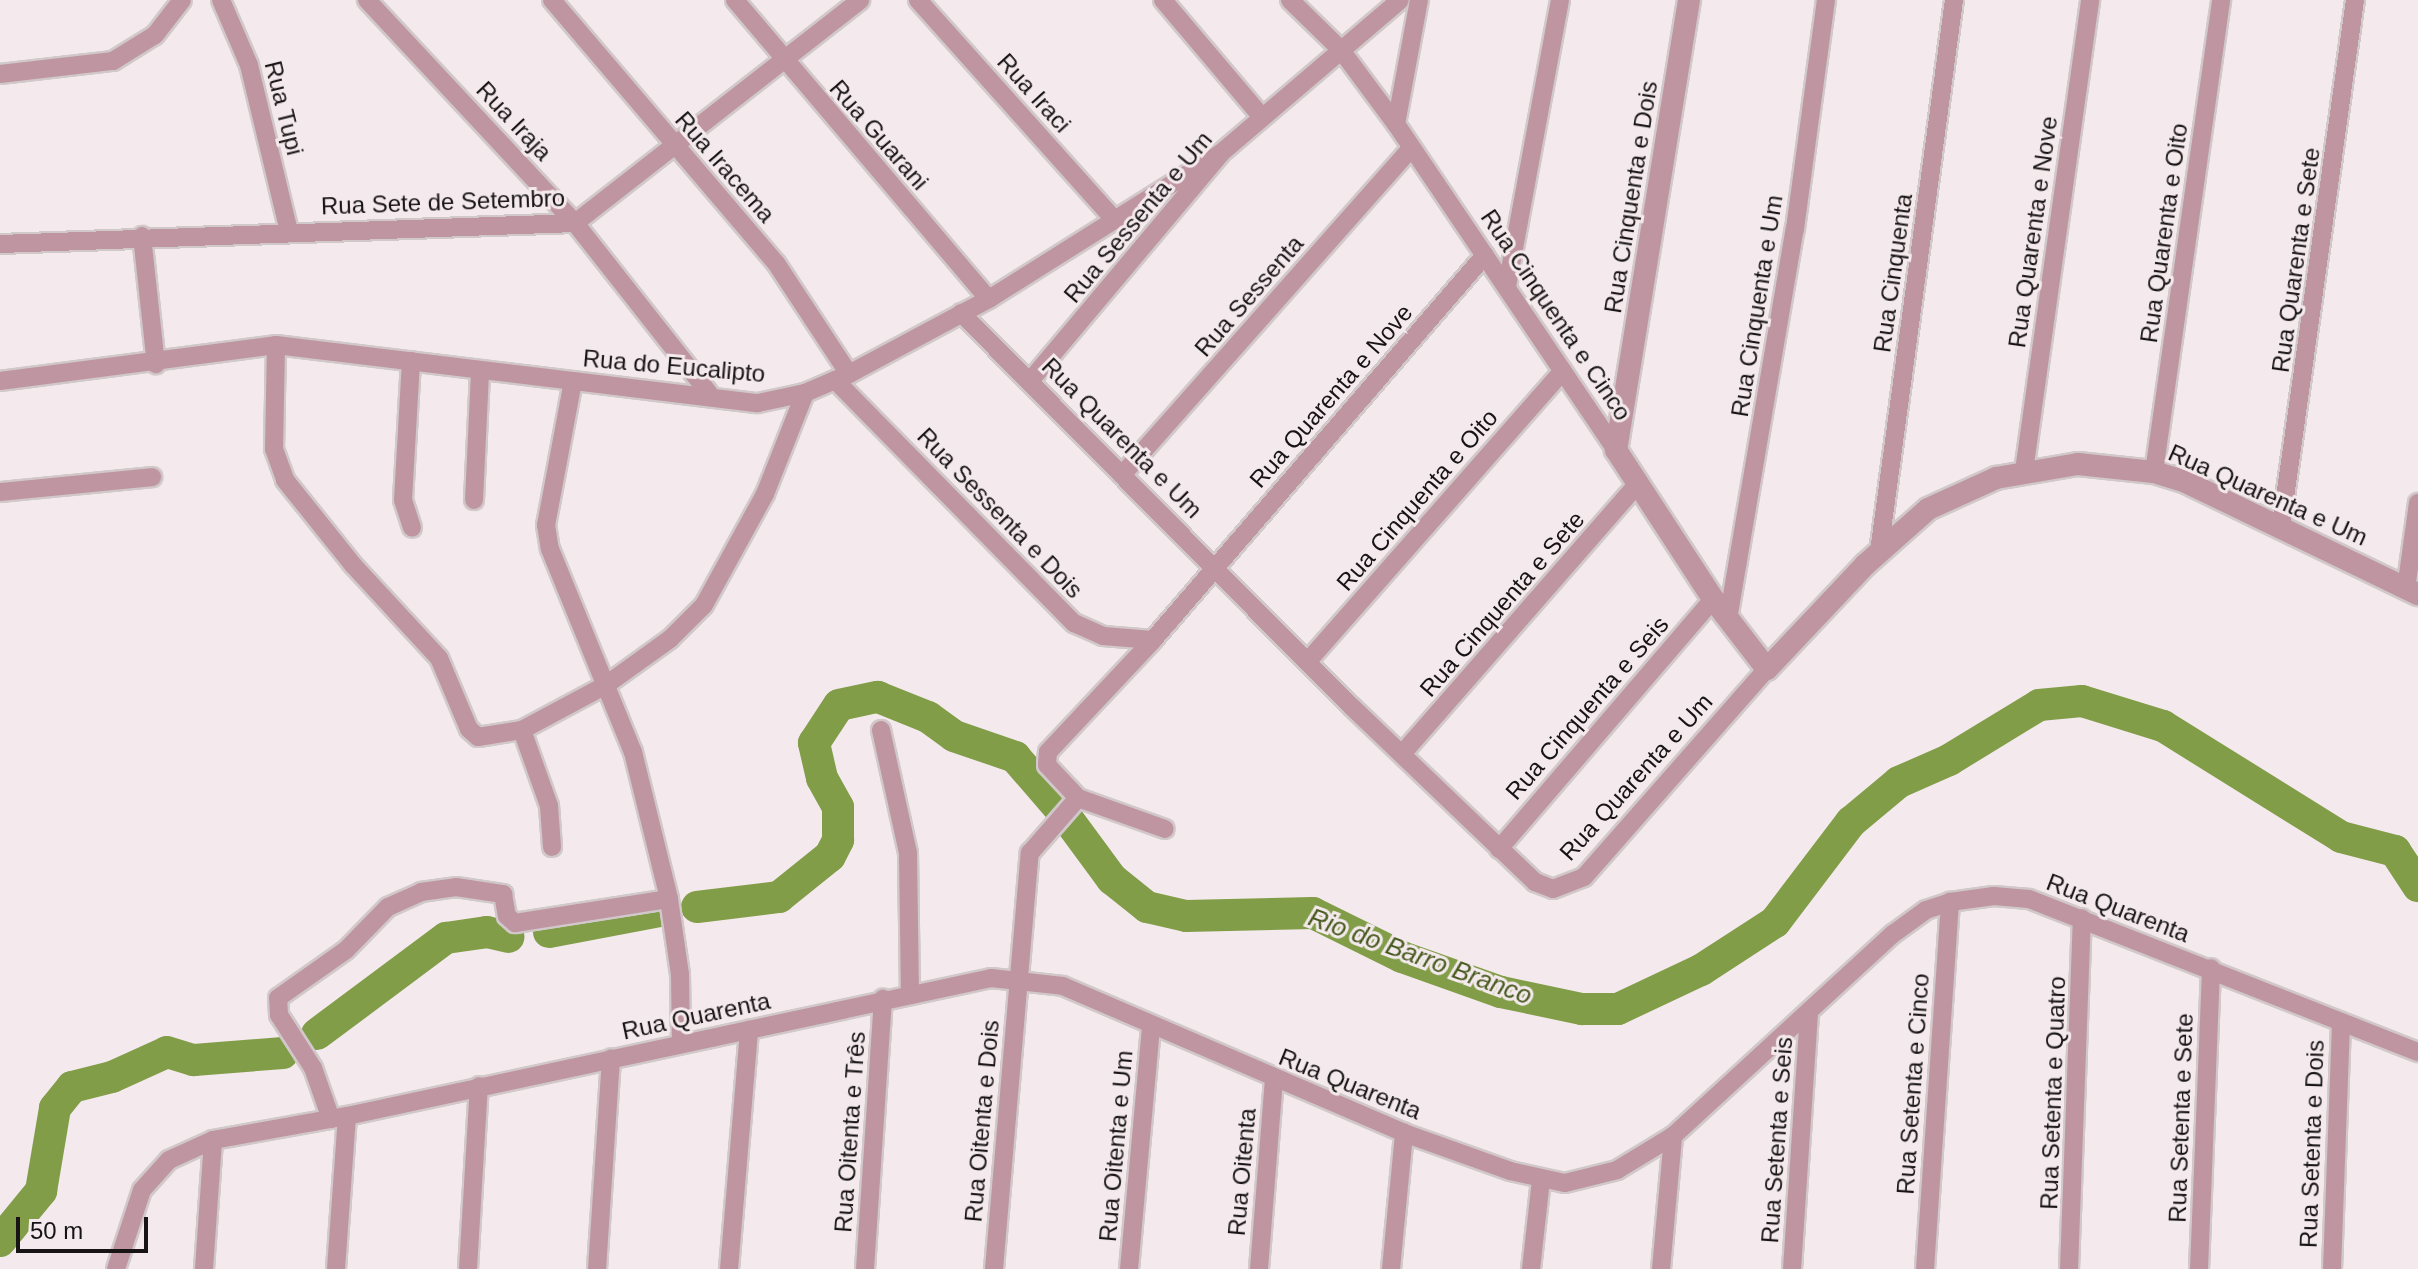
<!DOCTYPE html>
<html>
<head>
<meta charset="utf-8">
<style>
  body { margin:0 }
  #map { position:relative; width:2418px; height:1269px; overflow:hidden; background:#f4eaed; font-family:Arial,sans-serif }
  div>[style] { position:absolute }
  .river>* { height:32px; margin:-16px; padding:0 16px; transform-origin:16px; border-radius:16px; background:#829d48 }
  .roads { filter:drop-shadow(2px 0 #d1c8ca) drop-shadow(-2px 0 #d1c8ca) drop-shadow(0 2px #d1c8ca) drop-shadow(0 -2px #d1c8ca) }
  .minor>* { height:18px; margin:-9px; padding:0 9px; transform-origin:9px; border-radius:9px; background:#be95a1 }
  .tertiary>* { height:22px; margin:-11px; padding:0 11px; transform-origin:11px; border-radius:11px; background:#be95a1 }
  span { translate:-50% -50%; white-space:nowrap; text-align:center; line-height:1.15; -webkit-text-stroke:6px #f4eaed; paint-order:stroke }
  .street-label { font-size:24px; color:#181415 }
  .water-label { font-size:26px; color:#485b1f; font-style:italic }
  .scale { position:absolute; left:16px; top:1217px; width:132px; height:36px; box-sizing:border-box; border:4px solid #181415; border-top:0; padding-left:10px; font-size:24px; line-height:28px; white-space:nowrap; color:#181415; -webkit-text-stroke:6px #f4eaed; paint-order:stroke }
</style>
</head>
<body>
<div id="map">
  <div class="river">
    <i style="left:1067px;top:818px;width:76px;rotate:53.6deg"></i>
    <i style="left:1112px;top:879px;width:45px;rotate:38.7deg"></i>
    <i style="left:1147px;top:907px;width:40px;rotate:13deg"></i>
    <i style="left:1186px;top:916px;width:127px;rotate:-1.4deg"></i>
    <i style="left:1313px;top:913px;width:99px;rotate:26.3deg"></i>
    <i style="left:1402px;top:957px;width:105px;rotate:19.5deg"></i>
    <i style="left:1501px;top:992px;width:83px;rotate:11.9deg"></i>
    <i style="left:1582px;top:1009px;width:36px"></i>
    <i style="left:1618px;top:1009px;width:92px;rotate:-25.2deg"></i>
    <i style="left:1701px;top:970px;width:88px;rotate:-33deg"></i>
    <i style="left:1775px;top:922px;width:126px;rotate:-52.8deg"></i>
    <i style="left:1851px;top:822px;width:62px;rotate:-39.8deg"></i>
    <i style="left:1899px;top:782px;width:55px;rotate:-23.7deg"></i>
    <i style="left:1949px;top:760px;width:105px;rotate:-31.4deg"></i>
    <i style="left:2039px;top:705px;width:43px;rotate:-5.3deg"></i>
    <i style="left:2082px;top:701px;width:85px;rotate:17.2deg"></i>
    <i style="left:2163px;top:726px;width:210px;rotate:31.9deg"></i>
    <i style="left:2341px;top:837px;width:56px;rotate:14.5deg"></i>
    <i style="left:2395px;top:851px;width:42px;rotate:56.7deg"></i>
    <i style="left:697px;top:907px;width:83px;rotate:-7deg"></i>
    <i style="left:779px;top:897px;width:65px;rotate:-38.8deg"></i>
    <i style="left:830px;top:856px;width:18px;rotate:-63deg"></i>
    <i style="left:838px;top:840px;width:33px;rotate:-90deg"></i>
    <i style="left:838px;top:807px;width:33px;rotate:-119deg"></i>
    <i style="left:822px;top:778px;width:36px;rotate:-103deg"></i>
    <i style="left:814px;top:743px;width:45px;rotate:-56.7deg"></i>
    <i style="left:839px;top:705px;width:40px;rotate:-12deg"></i>
    <i style="left:878px;top:697px;width:54px;rotate:21.8deg"></i>
    <i style="left:928px;top:717px;width:32px;rotate:36deg"></i>
    <i style="left:954px;top:736px;width:65px;rotate:19deg"></i>
    <i style="left:1015px;top:757px;width:69px;rotate:49.1deg"></i>
    <i style="left:549px;top:932px;width:118px;rotate:-10.7deg"></i>
    <i style="left:317px;top:1034px;width:161px;rotate:-36.7deg"></i>
    <i style="left:446px;top:938px;width:41px;rotate:-8.3deg"></i>
    <i style="left:487px;top:932px;width:22px;rotate:13deg"></i>
    <i style="left:0;top:1241px;width:65px;rotate:-50.6deg"></i>
    <i style="left:41px;top:1191px;width:84px;rotate:-80.4deg"></i>
    <i style="left:55px;top:1108px;width:27px;rotate:-51deg"></i>
    <i style="left:72px;top:1087px;width:41px;rotate:-14deg"></i>
    <i style="left:112px;top:1077px;width:60px;rotate:-24.4deg"></i>
    <i style="left:167px;top:1052px;width:28px;rotate:17deg"></i>
    <i style="left:194px;top:1060px;width:89px;rotate:-4.5deg"></i>
  </div>
  <div class="roads">
    <div class="minor">
      <i style="left:221px;top:0;width:71px;rotate:66.7deg"></i>
      <i style="left:249px;top:65px;width:172px;rotate:76.5deg"></i>
      <i style="left:367px;top:0;width:305px;rotate:47deg"></i>
      <i style="left:575px;top:223px;width:216px;rotate:51.8deg"></i>
      <i style="left:552px;top:0;width:345px;rotate:49.6deg"></i>
      <i style="left:776px;top:263px;width:133px;rotate:56.7deg"></i>
      <i style="left:735px;top:0;width:392px;rotate:49.7deg"></i>
      <i style="left:918px;top:0;width:292px;rotate:48.2deg"></i>
      <i style="left:1163px;top:0;width:153px;rotate:49.8deg"></i>
      <i style="left:1290px;top:0;width:71px;rotate:44.4deg"></i>
      <i style="left:1341px;top:50px;width:92px;rotate:53.4deg"></i>
      <i style="left:1396px;top:124px;width:393px;rotate:56deg"></i>
      <i style="left:0;top:74px;width:114px;rotate:-6.6deg"></i>
      <i style="left:113px;top:61px;width:49px;rotate:-31.8deg"></i>
      <i style="left:155px;top:35px;width:44px;rotate:-52.4deg"></i>
      <i style="left:1396px;top:124px;width:126px;rotate:-79.5deg"></i>
      <i style="left:142px;top:236px;width:129px;rotate:83.8deg"></i>
      <i style="left:0;top:244px;width:575px;rotate:-2.09deg"></i>
      <i style="left:575px;top:223px;width:362px;rotate:-38deg"></i>
      <i style="left:1507px;top:286px;width:291px;rotate:-79.5deg"></i>
      <i style="left:961px;top:313px;width:554px;rotate:45.22deg"></i>
      <i style="left:1351px;top:706px;width:255px;rotate:43.7deg"></i>
      <i style="left:1535px;top:882px;width:19px;rotate:21deg"></i>
      <i style="left:1553px;top:889px;width:33px;rotate:-21deg"></i>
      <i style="left:1584px;top:877px;width:277px;rotate:-48.7deg"></i>
      <i style="left:276px;top:345px;width:104px;rotate:91.1deg"></i>
      <i style="left:274px;top:449px;width:33px;rotate:70deg"></i>
      <i style="left:285px;top:480px;width:110px;rotate:51.3deg"></i>
      <i style="left:354px;top:566px;width:125px;rotate:47.3deg"></i>
      <i style="left:439px;top:658px;width:77px;rotate:67.1deg"></i>
      <i style="left:469px;top:729px;width:12px;rotate:42deg"></i>
      <i style="left:478px;top:737px;width:45px;rotate:-9deg"></i>
      <i style="left:522px;top:730px;width:95px;rotate:-28.2deg"></i>
      <i style="left:606px;top:685px;width:79px;rotate:-35.7deg"></i>
      <i style="left:670px;top:639px;width:48px;rotate:-45deg"></i>
      <i style="left:704px;top:605px;width:127px;rotate:-61.2deg"></i>
      <i style="left:765px;top:494px;width:109px;rotate:-68.4deg"></i>
      <i style="left:411px;top:361px;width:139px;rotate:93.3deg"></i>
      <i style="left:403px;top:500px;width:29px;rotate:72deg"></i>
      <i style="left:835px;top:380px;width:341px;rotate:45.5deg"></i>
      <i style="left:1074px;top:623px;width:32px;rotate:24deg"></i>
      <i style="left:1103px;top:636px;width:50px;rotate:4.6deg"></i>
      <i style="left:1153px;top:640px;width:508px;rotate:-49.23deg"></i>
      <i style="left:0;top:381px;width:278px;rotate:-7.4deg"></i>
      <i style="left:276px;top:345px;width:485px;rotate:6.9deg"></i>
      <i style="left:758px;top:403px;width:48px;rotate:-12deg"></i>
      <i style="left:805px;top:393px;width:48px;rotate:-23.4deg"></i>
      <i style="left:849px;top:374px;width:159px;rotate:-28.2deg"></i>
      <i style="left:989px;top:299px;width:274px;rotate:-32.2deg"></i>
      <i style="left:573px;top:381px;width:147px;rotate:100.6deg"></i>
      <i style="left:546px;top:525px;width:24px;rotate:81deg"></i>
      <i style="left:550px;top:549px;width:219px;rotate:67.8deg"></i>
      <i style="left:633px;top:752px;width:151px;rotate:76.2deg"></i>
      <i style="left:669px;top:899px;width:76px;rotate:81.7deg"></i>
      <i style="left:680px;top:974px;width:70px;rotate:89.2deg"></i>
      <i style="left:1030px;top:381px;width:297px;rotate:-50deg"></i>
      <i style="left:1221px;top:153px;width:235px;rotate:-40.5deg"></i>
      <i style="left:2024px;top:471px;width:476px;rotate:-82deg"></i>
      <i style="left:2154px;top:472px;width:477px;rotate:-81.9deg"></i>
      <i style="left:1122px;top:475px;width:436px;rotate:-48.5deg"></i>
      <i style="left:0;top:492px;width:153px;rotate:-5.6deg"></i>
      <i style="left:474px;top:500px;width:127px;rotate:-87.3deg"></i>
      <i style="left:2281px;top:526px;width:531px;rotate:-81.99deg"></i>
      <i style="left:1879px;top:552px;width:557px;rotate:-82.26deg"></i>
      <i style="left:2406px;top:589px;width:87px;rotate:-82.1deg"></i>
      <i style="left:1728px;top:619px;width:396px;rotate:-80.3deg"></i>
      <i style="left:1795px;top:229px;width:231px;rotate:-82.3deg"></i>
      <i style="left:1308px;top:661px;width:386px;rotate:-48.7deg"></i>
      <i style="left:522px;top:730px;width:81px;rotate:70.4deg"></i>
      <i style="left:549px;top:806px;width:41px;rotate:85.8deg"></i>
      <i style="left:881px;top:730px;width:126px;rotate:77.6deg"></i>
      <i style="left:908px;top:853px;width:141px;rotate:89.2deg"></i>
      <i style="left:1402px;top:754px;width:357px;rotate:-48.9deg"></i>
      <i style="left:1078px;top:798px;width:45px;rotate:-133.2deg"></i>
      <i style="left:1047px;top:765px;width:13px;rotate:-86deg"></i>
      <i style="left:1048px;top:752px;width:154px;rotate:-46.8deg"></i>
      <i style="left:1499px;top:849px;width:329px;rotate:-49.4deg"></i>
      <i style="left:331px;top:1119px;width:54px;rotate:-109.4deg"></i>
      <i style="left:313px;top:1068px;width:63px;rotate:-122.7deg"></i>
      <i style="left:279px;top:1015px;width:17px;rotate:-93deg"></i>
      <i style="left:278px;top:998px;width:83px;rotate:-35.2deg"></i>
      <i style="left:346px;top:950px;width:60px;rotate:-45.7deg"></i>
      <i style="left:388px;top:907px;width:36px;rotate:-24deg"></i>
      <i style="left:421px;top:892px;width:35px;rotate:-8deg"></i>
      <i style="left:456px;top:887px;width:48px;rotate:8.5deg"></i>
      <i style="left:503px;top:894px;width:22px;rotate:80deg"></i>
      <i style="left:507px;top:916px;width:11px;rotate:41deg"></i>
      <i style="left:515px;top:923px;width:156px;rotate:-8.9deg"></i>
      <i style="left:116px;top:1269px;width:83px;rotate:-71.8deg"></i>
      <i style="left:142px;top:1190px;width:40px;rotate:-48deg"></i>
      <i style="left:169px;top:1160px;width:48px;rotate:-24.4deg"></i>
      <i style="left:213px;top:1140px;width:136px;rotate:-10.2deg"></i>
      <i style="left:347px;top:1116px;width:659px;rotate:-12.09deg"></i>
      <i style="left:991px;top:978px;width:72px;rotate:6.3deg"></i>
      <i style="left:1063px;top:986px;width:371px;rotate:23.3deg"></i>
      <i style="left:1404px;top:1133px;width:113px;rotate:19.7deg"></i>
      <i style="left:1510px;top:1171px;width:56px;rotate:12.3deg"></i>
      <i style="left:1565px;top:1183px;width:54px;rotate:-14deg"></i>
      <i style="left:1617px;top:1170px;width:66px;rotate:-31.3deg"></i>
      <i style="left:1673px;top:1136px;width:299px;rotate:-42.6deg"></i>
      <i style="left:1893px;top:934px;width:41px;rotate:-36deg"></i>
      <i style="left:1926px;top:910px;width:25px;rotate:-18deg"></i>
      <i style="left:1950px;top:902px;width:44px;rotate:-7.8deg"></i>
      <i style="left:1994px;top:896px;width:35px;rotate:5deg"></i>
      <i style="left:2029px;top:899px;width:418px;rotate:21.5deg"></i>
      <i style="left:204px;top:1269px;width:129px;rotate:-86deg"></i>
      <i style="left:336px;top:1269px;width:153px;rotate:-85.9deg"></i>
      <i style="left:468px;top:1269px;width:183px;rotate:-86.6deg"></i>
      <i style="left:597px;top:1269px;width:211px;rotate:-86.2deg"></i>
      <i style="left:729px;top:1269px;width:240px;rotate:-85.2deg"></i>
      <i style="left:865px;top:1269px;width:271px;rotate:-86.2deg"></i>
      <i style="left:994px;top:1269px;width:418px;rotate:-85.1deg"></i>
      <i style="left:1030px;top:853px;width:73px;rotate:-48.9deg"></i>
      <i style="left:1078px;top:798px;width:92px;rotate:19.6deg"></i>
      <i style="left:1129px;top:1269px;width:242px;rotate:-84.8deg"></i>
      <i style="left:1259px;top:1269px;width:191px;rotate:-85.5deg"></i>
      <i style="left:1391px;top:1269px;width:137px;rotate:-84.5deg"></i>
      <i style="left:1531px;top:1269px;width:90px;rotate:-83.6deg"></i>
      <i style="left:1661px;top:1269px;width:134px;rotate:-84.8deg"></i>
      <i style="left:1792px;top:1269px;width:256px;rotate:-86.2deg"></i>
      <i style="left:1925px;top:1269px;width:368px;rotate:-86.1deg"></i>
      <i style="left:2069px;top:1269px;width:351px;rotate:-87.9deg"></i>
      <i style="left:2199px;top:1269px;width:301px;rotate:-87.7deg"></i>
      <i style="left:2332px;top:1269px;width:247px;rotate:-87.9deg"></i>
    </div>
    <div class="tertiary">
      <i style="left:1689px;top:0;width:456px;rotate:99.2deg"></i>
      <i style="left:1616px;top:450px;width:178px;rotate:56.9deg"></i>
      <i style="left:1713px;top:599px;width:88px;rotate:52.4deg"></i>
      <i style="left:1767px;top:669px;width:143px;rotate:-46.7deg"></i>
      <i style="left:1865px;top:565px;width:84px;rotate:-41.6deg"></i>
      <i style="left:1928px;top:509px;width:75px;rotate:-24.5deg"></i>
      <i style="left:1996px;top:478px;width:83px;rotate:-9.7deg"></i>
      <i style="left:2078px;top:464px;width:76px;rotate:6deg"></i>
      <i style="left:2154px;top:472px;width:34px;rotate:17deg"></i>
      <i style="left:2186px;top:482px;width:258px;rotate:25.8deg"></i>
    </div>
  </div>
  <div class="street-label">
    <span style="left:1034px;top:93px;rotate:48deg">Rua Iraci</span>
    <span style="left:284px;top:108px;rotate:76deg">Rua Tupi</span>
    <span style="left:514px;top:121px;rotate:47deg">Rua Iraja</span>
    <span style="left:879px;top:135px;rotate:49deg">Rua Guarani</span>
    <span style="left:725px;top:167px;rotate:49deg">Rua Iracema</span>
    <span style="left:1631px;top:197px;rotate:-81deg">Rua Cinquenta e Dois</span>
    <span style="left:443px;top:202px;rotate:-2deg">Rua Sete de Setembro</span>
    <span style="left:1138px;top:217px;rotate:-50deg">Rua Sessenta e Um</span>
    <span style="left:2033px;top:232px;rotate:-82deg">Rua Quarenta e Nove</span>
    <span style="left:2164px;top:233px;rotate:-82deg">Rua Quarenta e Oito</span>
    <span style="left:2296px;top:260px;rotate:-82deg">Rua Quarenta e Sete</span>
    <span style="left:1893px;top:273px;rotate:-82deg">Rua Cinquenta</span>
    <span style="left:1249px;top:296px;rotate:-49deg">Rua Sessenta</span>
    <span style="left:1757px;top:306px;rotate:-81deg">Rua Cinquenta e Um</span>
    <span style="left:1556px;top:315px;rotate:56deg">Rua Cinquenta e Cinco</span>
    <span style="left:674px;top:366px;rotate:5deg">Rua do Eucalipto</span>
    <span style="left:1331px;top:396px;rotate:-49deg">Rua Quarenta e Nove</span>
    <span style="left:1122px;top:438px;rotate:45deg">Rua Quarenta e Um</span>
    <span style="left:2268px;top:495px;rotate:24deg">Rua Quarenta e Um</span>
    <span style="left:1417px;top:500px;rotate:-49deg">Rua Cinquenta e Oito</span>
    <span style="left:1000px;top:513px;rotate:46deg">Rua Sessenta e Dois</span>
    <span style="left:1502px;top:604px;rotate:-49deg">Rua Cinquenta e Sete</span>
    <span style="left:1587px;top:708px;rotate:-49deg">Rua Cinquenta e Seis</span>
    <span style="left:1636px;top:777px;rotate:-48deg">Rua Quarenta e Um</span>
    <span style="left:2118px;top:908px;rotate:21deg">Rua Quarenta</span>
    <span style="left:696px;top:1016px;rotate:-12deg">Rua Quarenta</span>
    <span style="left:1350px;top:1084px;rotate:22deg">Rua Quarenta</span>
    <span style="left:1913px;top:1084px;rotate:-86deg">Rua Setenta e Cinco</span>
    <span style="left:2053px;top:1093px;rotate:-88deg">Rua Setenta e Quatro</span>
    <span style="left:2181px;top:1118px;rotate:-88deg">Rua Setenta e Sete</span>
    <span style="left:982px;top:1121px;rotate:-85deg">Rua Oitenta e Dois</span>
    <span style="left:850px;top:1132px;rotate:-86deg">Rua Oitenta e Três</span>
    <span style="left:1777px;top:1140px;rotate:-86deg">Rua Setenta e Seis</span>
    <span style="left:2312px;top:1144px;rotate:-88deg">Rua Setenta e Dois</span>
    <span style="left:1116px;top:1146px;rotate:-85deg">Rua Oitenta e Um</span>
    <span style="left:1242px;top:1172px;rotate:-85deg">Rua Oitenta</span>
  </div>
  <div class="water-label">
    <span style="left:1420px;top:957px;rotate:20deg">Rio do Barro Branco</span>
  </div>
  <div class="scale">50 m</div>
</div>
</body>
</html>
